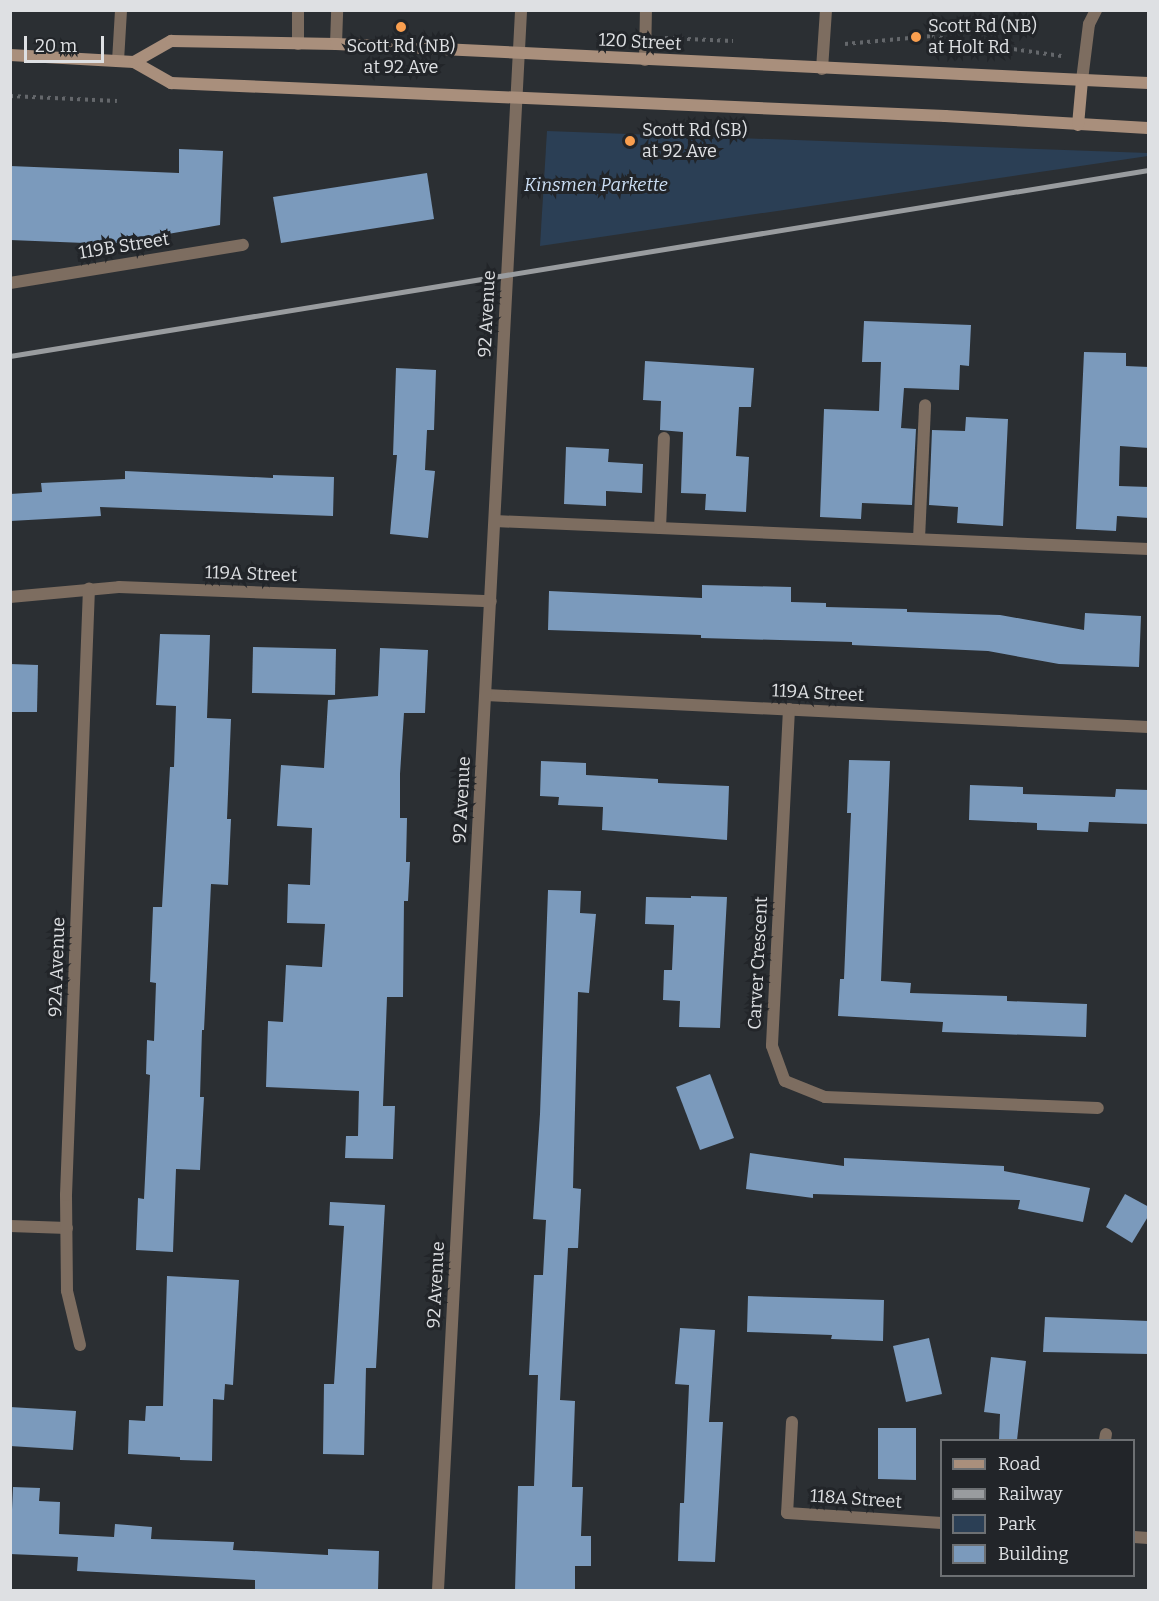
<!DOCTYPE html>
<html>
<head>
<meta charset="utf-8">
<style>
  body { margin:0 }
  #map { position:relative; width:1159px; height:1601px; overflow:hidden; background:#2b2f33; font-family:Bitter,serif }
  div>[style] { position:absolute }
  .green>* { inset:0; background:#2b3f55 }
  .building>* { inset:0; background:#7b9abc }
  .path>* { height:4px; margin-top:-2px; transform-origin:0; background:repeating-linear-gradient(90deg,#64676b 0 3px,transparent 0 7.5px) }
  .service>* { height:12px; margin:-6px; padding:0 6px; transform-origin:6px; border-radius:6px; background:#7d6d60 }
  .minor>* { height:12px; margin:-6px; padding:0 6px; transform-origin:6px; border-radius:6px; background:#7d6d60 }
  .tertiary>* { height:12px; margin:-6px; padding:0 6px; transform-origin:6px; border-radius:6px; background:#7d6d60 }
  .secondary>* { height:12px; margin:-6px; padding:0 6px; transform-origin:6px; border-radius:6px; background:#a98f7c }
  .rail>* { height:4.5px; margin:-2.25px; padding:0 2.25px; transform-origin:2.25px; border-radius:2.25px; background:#999c9f }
  .dots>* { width:16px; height:16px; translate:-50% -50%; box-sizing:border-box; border:3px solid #222529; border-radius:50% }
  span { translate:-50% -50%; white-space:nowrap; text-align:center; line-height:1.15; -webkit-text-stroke:6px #222529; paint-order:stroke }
  .poi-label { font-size:18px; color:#dee0e3 }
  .left { translate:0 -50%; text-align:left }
  .street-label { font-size:18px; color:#dee0e3 }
  .park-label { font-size:18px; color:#ccdff5; font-style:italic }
  .frame { position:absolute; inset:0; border:12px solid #dee0e3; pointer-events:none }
  .legend { position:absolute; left:940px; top:1439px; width:195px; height:138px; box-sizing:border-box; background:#222529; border:2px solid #6d7073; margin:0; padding:8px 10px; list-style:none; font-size:18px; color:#dee0e3 }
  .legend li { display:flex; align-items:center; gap:12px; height:30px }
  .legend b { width:30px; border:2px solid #6d7073 }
  .scale { position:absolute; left:24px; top:36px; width:80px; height:27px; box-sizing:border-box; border:3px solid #dee0e3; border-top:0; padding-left:8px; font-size:18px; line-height:21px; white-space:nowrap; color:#dee0e3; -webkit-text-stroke:4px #222529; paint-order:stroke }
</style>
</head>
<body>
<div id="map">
  <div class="green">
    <i style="clip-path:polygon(547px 131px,1148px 153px,1148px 156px,540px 246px)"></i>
  </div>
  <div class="building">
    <i style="clip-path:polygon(179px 149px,223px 151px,220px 225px,110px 244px,10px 240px,10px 166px,179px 173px)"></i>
    <i style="clip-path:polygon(427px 173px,434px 219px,281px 243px,273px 197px)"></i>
    <i style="clip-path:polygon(864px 321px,971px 325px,969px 366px,960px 365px,959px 390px,904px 388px,901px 428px,916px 429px,912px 505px,862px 503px,861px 519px,820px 517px,824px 409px,879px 411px,881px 362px,862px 362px)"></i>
    <i style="clip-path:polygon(1084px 352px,1126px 353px,1126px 366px,1149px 367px,1149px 448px,1120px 446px,1119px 486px,1149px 487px,1149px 518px,1117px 516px,1116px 531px,1076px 529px)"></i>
    <i style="clip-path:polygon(645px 361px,754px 368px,751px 407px,739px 407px,736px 456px,749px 457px,746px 512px,705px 510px,706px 494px,681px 493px,683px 432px,660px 430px,661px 401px,643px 400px)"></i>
    <i style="clip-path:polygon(396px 368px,436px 370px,434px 430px,427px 430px,425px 470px,435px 471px,428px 538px,390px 534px,397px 455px,393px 455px)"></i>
    <i style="clip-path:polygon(966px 417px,1008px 419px,1003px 526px,957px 523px,958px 507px,929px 505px,932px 430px,965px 431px)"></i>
    <i style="clip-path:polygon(566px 447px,609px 449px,608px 462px,643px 464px,642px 493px,606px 491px,606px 506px,564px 504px)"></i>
    <i style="clip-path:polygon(125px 471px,273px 478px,273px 475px,334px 477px,333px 516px,100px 507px,101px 516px,10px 521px,10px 494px,42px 492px,41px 483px,125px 479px)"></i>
    <i style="clip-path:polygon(702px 585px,791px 587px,791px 602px,826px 603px,826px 607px,907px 609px,907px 612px,1000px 615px,1084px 630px,1085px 613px,1141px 616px,1139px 667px,1059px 664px,988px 651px,852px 645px,852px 642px,701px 638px,701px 635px,548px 630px,549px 591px,702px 598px)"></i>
    <i style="clip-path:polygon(160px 634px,210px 635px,207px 718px,231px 719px,227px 819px,231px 819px,228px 885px,211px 884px,204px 1030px,202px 1030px,200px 1097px,204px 1097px,200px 1170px,176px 1169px,173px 1252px,136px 1250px,138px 1198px,144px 1199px,150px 1075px,146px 1074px,147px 1040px,154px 1041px,156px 983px,150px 982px,153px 907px,162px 907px,170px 767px,174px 767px,176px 706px,156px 705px)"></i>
    <i style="clip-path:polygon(253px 647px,336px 649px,335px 695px,252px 693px)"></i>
    <i style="clip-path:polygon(380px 648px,428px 650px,425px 713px,404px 713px,400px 774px,400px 818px,407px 818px,406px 862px,410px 862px,408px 901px,404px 901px,403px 997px,387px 997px,383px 1106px,395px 1106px,393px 1159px,345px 1158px,346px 1136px,358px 1136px,359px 1091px,266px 1087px,268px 1021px,283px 1022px,286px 965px,322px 967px,325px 924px,287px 923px,288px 884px,310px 885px,312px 828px,277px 826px,281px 765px,324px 768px,328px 700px,378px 696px)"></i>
    <i style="clip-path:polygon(10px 664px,38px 665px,37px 712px,10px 712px)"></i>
    <i style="clip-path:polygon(849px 760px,890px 761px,881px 981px,911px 983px,910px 993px,1007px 996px,1007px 1001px,1087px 1004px,1086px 1037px,942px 1032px,943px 1022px,838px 1016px,840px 979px,844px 979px,847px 906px,851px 813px,847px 813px)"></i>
    <i style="clip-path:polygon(541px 761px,586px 763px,586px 775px,658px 779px,658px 783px,729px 786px,727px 840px,602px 830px,603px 807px,558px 805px,559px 797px,540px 796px)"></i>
    <i style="clip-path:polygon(970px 785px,1023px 787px,1023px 794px,1115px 797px,1116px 789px,1149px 790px,1149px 824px,1089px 822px,1088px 832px,1037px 830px,1037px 823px,969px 820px)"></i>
    <i style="clip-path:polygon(548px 890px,581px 891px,580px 913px,596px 914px,589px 993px,578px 992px,573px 1188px,581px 1189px,578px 1248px,568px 1248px,560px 1400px,575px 1401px,572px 1487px,583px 1487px,581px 1536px,591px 1536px,591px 1566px,575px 1566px,575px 1590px,515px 1590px,518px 1486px,534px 1486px,538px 1375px,529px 1375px,534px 1275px,543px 1275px,546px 1220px,533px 1219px,540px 1114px)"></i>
    <i style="clip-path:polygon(691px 896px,727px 897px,720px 1028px,679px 1027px,680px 1001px,663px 1000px,664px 970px,672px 970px,674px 925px,645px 924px,646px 897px,691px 898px)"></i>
    <i style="clip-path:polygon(710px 1074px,734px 1138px,700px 1150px,676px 1087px)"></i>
    <i style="clip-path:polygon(750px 1153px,844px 1166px,844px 1158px,1004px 1166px,1004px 1171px,1090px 1188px,1083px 1222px,1018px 1209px,1020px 1200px,813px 1194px,813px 1198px,746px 1189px)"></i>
    <i style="clip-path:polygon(1125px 1194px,1149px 1207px,1149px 1215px,1132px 1243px,1106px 1227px)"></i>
    <i style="clip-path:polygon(330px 1202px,385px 1205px,376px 1368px,366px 1368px,364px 1455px,323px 1454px,324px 1384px,334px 1384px,344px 1226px,329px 1225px)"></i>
    <i style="clip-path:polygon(167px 1276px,239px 1280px,233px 1385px,225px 1384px,224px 1400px,213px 1399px,212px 1461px,180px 1460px,180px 1457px,128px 1454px,129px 1420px,145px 1421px,146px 1406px,163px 1406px)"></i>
    <i style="clip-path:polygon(748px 1296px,884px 1300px,883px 1341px,831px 1339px,832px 1335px,747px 1332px)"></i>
    <i style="clip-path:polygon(1045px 1317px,1149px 1321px,1149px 1354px,1043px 1352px)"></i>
    <i style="clip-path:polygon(680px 1328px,715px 1330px,709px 1422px,723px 1422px,715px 1562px,678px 1561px,680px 1503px,684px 1503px,689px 1385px,675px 1384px)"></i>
    <i style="clip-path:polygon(929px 1338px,942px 1394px,906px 1402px,893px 1346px)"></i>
    <i style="clip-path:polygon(991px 1357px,1026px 1361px,1017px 1440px,999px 1440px,1000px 1414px,984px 1412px)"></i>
    <i style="clip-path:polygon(10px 1407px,76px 1411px,73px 1450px,10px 1446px)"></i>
    <i style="clip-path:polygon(878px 1428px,916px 1428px,916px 1480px,878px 1479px)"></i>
    <i style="clip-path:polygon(13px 1487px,40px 1488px,39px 1501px,60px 1502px,59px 1534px,114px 1537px,115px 1524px,152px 1527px,151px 1539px,234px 1542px,233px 1550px,328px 1555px,328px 1549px,379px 1551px,378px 1590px,255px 1589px,255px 1580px,77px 1571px,78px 1557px,10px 1554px)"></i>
  </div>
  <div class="path">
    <i style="left:665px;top:38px;width:68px;rotate:2.5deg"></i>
    <i style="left:845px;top:44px;width:87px;rotate:-5.3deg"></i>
    <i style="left:932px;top:36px;width:38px;rotate:12deg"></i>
    <i style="left:999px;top:47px;width:63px;rotate:8.3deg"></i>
    <i style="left:10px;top:96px;width:107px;rotate:2.7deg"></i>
  </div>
  <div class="service">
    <i style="left:298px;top:10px;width:34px;rotate:90deg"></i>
    <i style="left:336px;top:44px;width:34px;rotate:-88deg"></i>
    <i style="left:645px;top:60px;width:50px;rotate:-88.9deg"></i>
    <i style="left:822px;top:69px;width:59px;rotate:-86.1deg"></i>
    <i style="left:495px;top:521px;width:654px;rotate:2.46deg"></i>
    <i style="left:660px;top:528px;width:90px;rotate:-87.5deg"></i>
    <i style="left:919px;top:539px;width:134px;rotate:-87.4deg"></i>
  </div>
  <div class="minor">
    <i style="left:118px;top:61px;width:51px;rotate:-86.6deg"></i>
    <i style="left:1082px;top:80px;width:56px;rotate:-82.9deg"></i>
    <i style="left:1089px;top:24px;width:16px;rotate:-63deg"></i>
    <i style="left:10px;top:283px;width:236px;rotate:-9.3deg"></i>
    <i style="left:10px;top:597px;width:109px;rotate:-5.2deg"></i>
    <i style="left:119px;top:587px;width:372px;rotate:2.2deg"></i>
    <i style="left:486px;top:695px;width:663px;rotate:2.77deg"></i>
    <i style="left:789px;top:709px;width:337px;rotate:92.9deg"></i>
    <i style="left:772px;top:1046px;width:37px;rotate:70deg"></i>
    <i style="left:785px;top:1081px;width:43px;rotate:21.8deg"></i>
    <i style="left:825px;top:1097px;width:273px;rotate:2.3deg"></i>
    <i style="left:10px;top:1226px;width:57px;rotate:2deg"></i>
    <i style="left:80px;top:1345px;width:56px;rotate:-103.5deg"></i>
    <i style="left:67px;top:1291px;width:96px;rotate:-90.6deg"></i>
    <i style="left:66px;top:1195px;width:607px;rotate:-87.83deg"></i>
    <i style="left:792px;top:1422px;width:91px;rotate:93.1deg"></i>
    <i style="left:787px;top:1513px;width:155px;rotate:3.7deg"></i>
    <i style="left:1105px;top:1440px;width:6px;rotate:-81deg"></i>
    <i style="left:1134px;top:1537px;width:14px;rotate:4deg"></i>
  </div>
  <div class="tertiary">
    <i style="left:438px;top:1590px;width:1582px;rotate:-86.99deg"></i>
  </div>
  <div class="secondary">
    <i style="left:10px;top:55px;width:124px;rotate:3.2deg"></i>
    <i style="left:134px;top:62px;width:43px;rotate:29.6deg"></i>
    <i style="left:171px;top:83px;width:775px;rotate:2.44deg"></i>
    <i style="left:945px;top:116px;width:203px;rotate:3.4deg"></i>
    <i style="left:134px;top:62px;width:43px;rotate:-29.6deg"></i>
    <i style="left:171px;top:41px;width:165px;rotate:1deg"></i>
    <i style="left:336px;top:44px;width:813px;rotate:2.75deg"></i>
    <i style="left:1078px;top:125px;width:45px;rotate:-84.9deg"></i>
  </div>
  <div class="rail">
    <i style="left:10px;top:356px;width:1153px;rotate:-9.28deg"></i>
  </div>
  <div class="dots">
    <i style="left:401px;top:27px;background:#fa9f4f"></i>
    <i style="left:916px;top:37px;background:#fa9f4f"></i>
    <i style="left:630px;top:141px;background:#fa9f4f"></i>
  </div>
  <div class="poi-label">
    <span class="left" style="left:928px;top:37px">Scott Rd (NB)<br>at Holt Rd</span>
    <span style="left:401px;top:57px">Scott Rd (NB)<br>at 92 Ave</span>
    <span class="left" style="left:642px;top:141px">Scott Rd (SB)<br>at 92 Ave</span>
  </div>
  <div class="street-label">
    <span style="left:640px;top:42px;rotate:3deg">120 Street</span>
    <span style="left:124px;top:246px;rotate:-9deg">119B Street</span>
    <span style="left:487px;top:314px;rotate:-87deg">92 Avenue</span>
    <span style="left:251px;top:574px;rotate:2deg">119A Street</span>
    <span style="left:818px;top:693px;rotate:3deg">119A Street</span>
    <span style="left:462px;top:800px;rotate:-87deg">92 Avenue</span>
    <span style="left:758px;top:963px;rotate:-87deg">Carver Crescent</span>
    <span style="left:57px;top:967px;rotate:-88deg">92A Avenue</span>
    <span style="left:436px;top:1285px;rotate:-87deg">92 Avenue</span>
    <span style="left:856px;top:1499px;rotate:4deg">118A Street</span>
  </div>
  <div class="park-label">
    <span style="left:596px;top:185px">Kinsmen Parkette</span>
  </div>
  <div class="frame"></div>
  <ul class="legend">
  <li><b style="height:8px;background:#a98f7c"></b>Road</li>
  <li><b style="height:8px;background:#999c9f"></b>Railway</li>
  <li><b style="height:16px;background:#2b3f55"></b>Park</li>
  <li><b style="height:16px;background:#7b9abc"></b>Building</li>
  </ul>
  <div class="scale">20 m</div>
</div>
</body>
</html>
